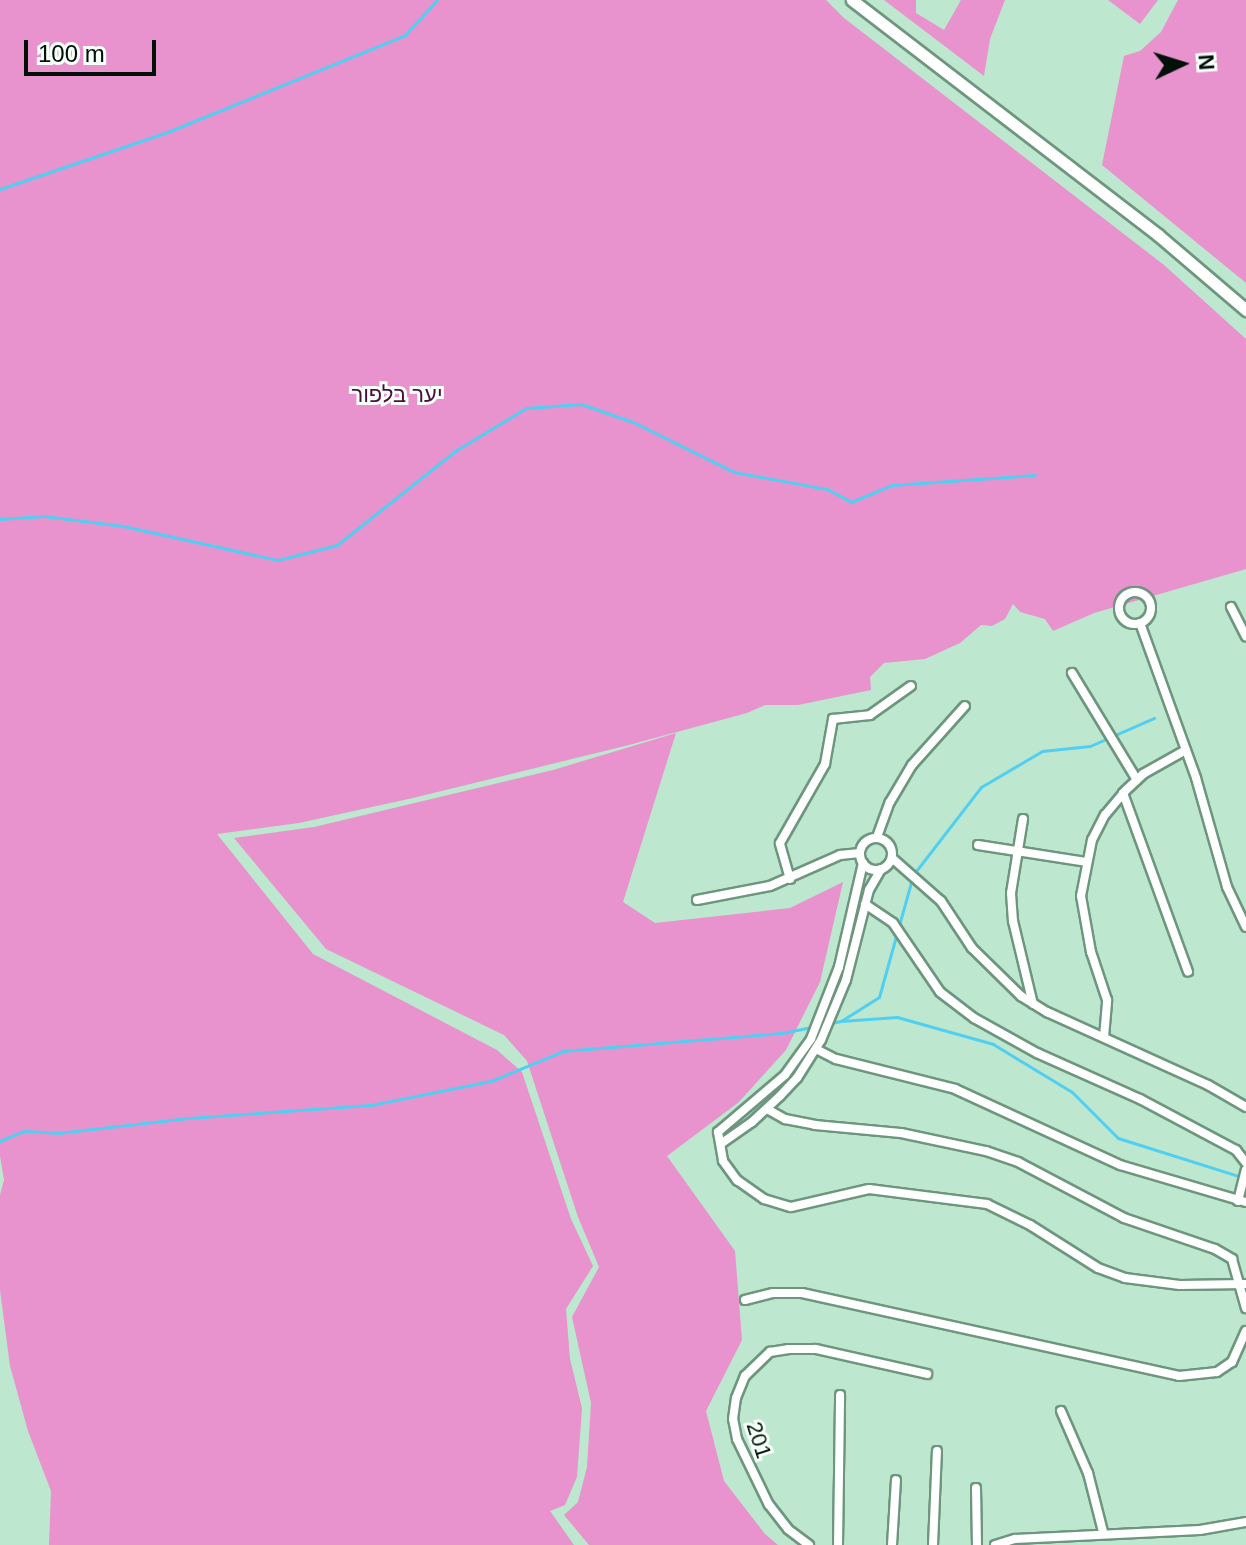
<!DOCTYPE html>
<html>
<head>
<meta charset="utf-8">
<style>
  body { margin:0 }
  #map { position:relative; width:1246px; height:1545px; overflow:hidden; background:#bde7ce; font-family:Arial,"Noto Sans Hebrew",sans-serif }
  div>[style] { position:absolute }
  .green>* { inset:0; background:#e892ce }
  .stream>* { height:3px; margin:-1.5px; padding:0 1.5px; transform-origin:1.5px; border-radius:1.5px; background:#51cff1 }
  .roads { filter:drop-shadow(2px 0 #6e967f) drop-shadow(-2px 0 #6e967f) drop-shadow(0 2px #6e967f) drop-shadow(0 -2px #6e967f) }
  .minor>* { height:8px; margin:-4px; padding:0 4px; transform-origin:4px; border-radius:4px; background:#fff }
  .minor>.ring { margin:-4px; padding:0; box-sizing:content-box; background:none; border:8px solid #fff; border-radius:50% }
  .secondary>* { height:11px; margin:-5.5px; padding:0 5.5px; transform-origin:5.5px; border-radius:5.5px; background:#fff }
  span { translate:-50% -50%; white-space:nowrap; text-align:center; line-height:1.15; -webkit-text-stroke:6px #f6fffa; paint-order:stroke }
  .park-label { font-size:22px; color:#4c0e3d }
  .street-label { font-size:22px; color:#021008 }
  .north { position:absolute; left:1142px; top:24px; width:80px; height:80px; -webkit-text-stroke:6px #f6fffa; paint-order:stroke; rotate:86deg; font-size:22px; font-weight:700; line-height:32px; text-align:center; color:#021008 }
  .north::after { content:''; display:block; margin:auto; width:28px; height:36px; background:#021008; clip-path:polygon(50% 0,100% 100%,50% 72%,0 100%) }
  .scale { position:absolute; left:24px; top:40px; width:132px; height:36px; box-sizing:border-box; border:4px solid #021008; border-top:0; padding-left:10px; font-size:24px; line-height:28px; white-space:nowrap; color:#021008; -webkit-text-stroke:6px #f6fffa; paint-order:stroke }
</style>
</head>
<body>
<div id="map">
  <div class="green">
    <i style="clip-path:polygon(0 0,826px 0,844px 18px,1164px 265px,1246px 339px,1246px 569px,1094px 613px,1053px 631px,1045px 619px,1020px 612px,1013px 604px,1005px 619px,992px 626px,981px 625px,960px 643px,925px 659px,884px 663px,870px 677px,871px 690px,798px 705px,765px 705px,747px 713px,625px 746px,413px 798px,299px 823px,217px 834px,313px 954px,497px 1050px,522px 1072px,571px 1219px,593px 1266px,566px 1309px,570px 1359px,582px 1408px,577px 1477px,565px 1505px,550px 1511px,574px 1545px,49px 1545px,51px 1491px,28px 1431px,10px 1366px,0 1290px,0 1195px,4px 1180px,0 1156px)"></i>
    <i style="clip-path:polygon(884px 0,916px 0,916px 13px,944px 30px,961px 0,1005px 0,990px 39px,984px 76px)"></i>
    <i style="clip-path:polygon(1108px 0,1158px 0,1140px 24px)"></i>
    <i style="clip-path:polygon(1178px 0,1246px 0,1246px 283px,1102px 165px,1124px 56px,1140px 51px,1161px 32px)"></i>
    <i style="clip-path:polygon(676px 733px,623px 902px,655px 923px,790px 908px,843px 882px,820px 982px,786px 1050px,739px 1102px,667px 1156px,735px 1251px,742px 1340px,706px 1411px,724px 1481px,765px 1534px,778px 1545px,589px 1545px,564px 1515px,578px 1502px,587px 1467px,591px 1403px,572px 1317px,599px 1267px,578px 1217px,527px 1061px,504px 1035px,326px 949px,234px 838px,314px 827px,553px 770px)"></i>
  </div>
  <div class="stream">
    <i style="left:0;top:189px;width:180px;rotate:-18.8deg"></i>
    <i style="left:170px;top:131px;width:254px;rotate:-22.2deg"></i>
    <i style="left:405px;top:35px;width:47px;rotate:-47.6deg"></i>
    <i style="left:0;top:519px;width:44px;rotate:-3.9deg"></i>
    <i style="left:44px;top:516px;width:80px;rotate:7.2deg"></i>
    <i style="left:123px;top:526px;width:159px;rotate:12.4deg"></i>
    <i style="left:278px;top:560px;width:61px;rotate:-14.3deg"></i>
    <i style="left:337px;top:545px;width:151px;rotate:-38.5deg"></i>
    <i style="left:455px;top:451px;width:83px;rotate:-31.2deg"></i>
    <i style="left:526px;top:408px;width:55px;rotate:-4.2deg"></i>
    <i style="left:581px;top:404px;width:55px;rotate:19.1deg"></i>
    <i style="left:633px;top:422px;width:113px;rotate:26.3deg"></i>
    <i style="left:734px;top:472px;width:95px;rotate:10.4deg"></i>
    <i style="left:827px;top:489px;width:27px;rotate:28deg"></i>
    <i style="left:851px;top:502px;width:44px;rotate:-22.5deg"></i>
    <i style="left:892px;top:485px;width:143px;rotate:-4deg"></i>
    <i style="left:841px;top:1021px;width:45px;rotate:-32.3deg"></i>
    <i style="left:879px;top:997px;width:127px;rotate:-74.4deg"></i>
    <i style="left:913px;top:875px;width:111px;rotate:-52.3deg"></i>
    <i style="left:981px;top:787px;width:71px;rotate:-30.5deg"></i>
    <i style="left:1042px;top:751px;width:48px;rotate:-5.9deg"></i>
    <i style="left:1090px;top:746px;width:70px;rotate:-23.6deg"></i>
    <i style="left:0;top:1141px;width:26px;rotate:-23deg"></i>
    <i style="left:24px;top:1131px;width:34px;rotate:3deg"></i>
    <i style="left:58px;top:1133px;width:131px;rotate:-6.6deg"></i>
    <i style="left:188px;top:1118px;width:183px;rotate:-4.1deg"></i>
    <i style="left:371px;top:1105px;width:122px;rotate:-11.3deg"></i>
    <i style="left:491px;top:1081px;width:78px;rotate:-22.6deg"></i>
    <i style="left:563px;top:1051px;width:220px;rotate:-4.7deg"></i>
    <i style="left:782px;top:1033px;width:60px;rotate:-11.5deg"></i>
    <i style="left:841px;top:1021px;width:56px;rotate:-4.1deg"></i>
    <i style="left:897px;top:1017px;width:100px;rotate:15.7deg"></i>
    <i style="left:993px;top:1044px;width:92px;rotate:31.3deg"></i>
    <i style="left:1072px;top:1092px;width:65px;rotate:45deg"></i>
    <i style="left:1118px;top:1138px;width:130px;rotate:17.5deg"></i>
  </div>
  <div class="roads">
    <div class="minor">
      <i class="ring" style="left:1119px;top:592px;width:24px;height:24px"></i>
      <i style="left:1231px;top:607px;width:33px;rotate:63deg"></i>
      <i style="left:1140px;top:623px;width:165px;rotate:70.1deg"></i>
      <i style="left:1196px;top:778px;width:113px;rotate:74.1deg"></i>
      <i style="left:1227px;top:887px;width:44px;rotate:64.6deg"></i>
      <i style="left:1072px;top:673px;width:125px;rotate:58.7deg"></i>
      <i style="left:1123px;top:793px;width:190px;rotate:70deg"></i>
      <i style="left:1023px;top:819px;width:75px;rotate:99.2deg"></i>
      <i style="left:1011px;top:893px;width:28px;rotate:86deg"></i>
      <i style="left:1013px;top:921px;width:85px;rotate:76.5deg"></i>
      <i style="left:877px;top:837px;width:37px;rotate:-70deg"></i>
      <i style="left:890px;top:802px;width:43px;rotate:-59.3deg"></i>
      <i style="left:912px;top:765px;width:79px;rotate:-48.1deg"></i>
      <i class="ring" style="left:860px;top:838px;width:24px;height:24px"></i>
      <i style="left:978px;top:845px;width:109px;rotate:8.9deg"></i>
      <i style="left:892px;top:858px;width:65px;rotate:41.3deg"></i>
      <i style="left:941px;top:901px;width:56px;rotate:56.6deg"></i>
      <i style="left:972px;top:948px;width:69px;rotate:44.4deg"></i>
      <i style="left:1021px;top:996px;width:31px;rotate:32deg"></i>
      <i style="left:1047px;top:1012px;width:177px;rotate:24.4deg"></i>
      <i style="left:1208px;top:1085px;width:44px;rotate:30.1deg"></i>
      <i style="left:863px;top:863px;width:107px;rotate:103deg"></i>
      <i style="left:839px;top:967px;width:77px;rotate:111.3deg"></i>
      <i style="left:811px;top:1039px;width:44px;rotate:125.8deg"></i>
      <i style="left:785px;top:1075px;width:88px;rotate:139.6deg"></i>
      <i style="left:718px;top:1132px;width:29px;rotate:80deg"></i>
      <i style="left:723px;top:1161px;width:24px;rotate:54deg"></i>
      <i style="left:737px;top:1180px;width:33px;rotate:35deg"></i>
      <i style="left:764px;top:1199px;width:28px;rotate:17deg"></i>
      <i style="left:791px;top:1207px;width:80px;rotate:-13deg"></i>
      <i style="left:869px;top:1189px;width:119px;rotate:7.2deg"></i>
      <i style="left:987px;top:1204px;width:48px;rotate:26deg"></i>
      <i style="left:1030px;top:1225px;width:80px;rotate:32.3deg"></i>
      <i style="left:1098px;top:1268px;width:29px;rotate:20deg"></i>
      <i style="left:1125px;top:1278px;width:55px;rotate:7.3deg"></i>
      <i style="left:1180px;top:1285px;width:66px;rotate:-0.9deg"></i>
      <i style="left:790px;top:879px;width:37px;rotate:-106deg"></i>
      <i style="left:780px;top:843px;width:91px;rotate:-60.3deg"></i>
      <i style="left:825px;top:764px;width:46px;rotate:-79.9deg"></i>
      <i style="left:833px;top:719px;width:37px;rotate:-6deg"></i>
      <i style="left:870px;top:715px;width:50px;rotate:-35.3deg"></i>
      <i style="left:697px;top:900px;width:74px;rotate:-10.9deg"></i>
      <i style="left:770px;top:886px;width:77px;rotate:-23.9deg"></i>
      <i style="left:840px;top:855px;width:20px;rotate:-6deg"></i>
      <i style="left:865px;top:904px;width:34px;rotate:34deg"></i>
      <i style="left:893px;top:923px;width:83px;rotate:55.7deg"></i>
      <i style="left:940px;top:992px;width:43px;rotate:37.4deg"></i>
      <i style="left:974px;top:1018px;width:72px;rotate:29.1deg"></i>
      <i style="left:1037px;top:1053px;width:113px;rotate:24.1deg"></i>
      <i style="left:1140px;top:1099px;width:109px;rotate:28deg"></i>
      <i style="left:1236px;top:1150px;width:16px;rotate:52deg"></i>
      <i style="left:1104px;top:1037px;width:37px;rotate:-85deg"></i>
      <i style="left:1107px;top:1000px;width:51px;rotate:-108.4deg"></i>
      <i style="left:1091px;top:952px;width:57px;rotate:-100.1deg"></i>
      <i style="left:1081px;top:896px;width:57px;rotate:-78.9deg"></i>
      <i style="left:1092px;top:840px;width:28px;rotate:-63deg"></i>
      <i style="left:1105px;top:815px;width:31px;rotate:-50deg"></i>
      <i style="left:1125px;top:791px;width:25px;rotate:-43deg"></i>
      <i style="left:1143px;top:774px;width:49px;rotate:-29.2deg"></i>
      <i style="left:816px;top:1049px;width:22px;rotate:27deg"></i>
      <i style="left:836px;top:1059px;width:123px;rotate:14.1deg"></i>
      <i style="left:955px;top:1089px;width:182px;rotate:24.7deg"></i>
      <i style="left:1120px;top:1165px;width:131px;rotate:16.4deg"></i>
      <i style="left:767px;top:1109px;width:21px;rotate:29deg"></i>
      <i style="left:785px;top:1119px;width:31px;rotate:11deg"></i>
      <i style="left:815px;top:1125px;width:86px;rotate:5.3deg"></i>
      <i style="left:901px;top:1133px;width:87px;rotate:12deg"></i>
      <i style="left:986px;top:1151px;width:34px;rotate:19deg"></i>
      <i style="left:1018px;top:1162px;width:120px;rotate:27.8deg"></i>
      <i style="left:1124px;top:1218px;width:96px;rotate:18.8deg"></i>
      <i style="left:1215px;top:1249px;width:20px;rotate:30deg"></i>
      <i style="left:1232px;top:1259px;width:51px;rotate:74.1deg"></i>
      <i style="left:722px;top:1143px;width:37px;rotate:-35deg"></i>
      <i style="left:752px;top:1122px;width:38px;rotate:-43deg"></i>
      <i style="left:780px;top:1096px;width:25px;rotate:-47deg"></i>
      <i style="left:797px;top:1078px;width:45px;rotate:-57.7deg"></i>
      <i style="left:821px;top:1040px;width:65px;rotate:-67.4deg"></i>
      <i style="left:846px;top:980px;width:93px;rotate:-75.7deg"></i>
      <i style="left:869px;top:890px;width:24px;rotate:-60deg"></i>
      <i style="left:1238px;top:1201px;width:32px;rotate:-76deg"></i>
      <i style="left:745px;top:1300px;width:29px;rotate:-14deg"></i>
      <i style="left:773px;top:1293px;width:29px"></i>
      <i style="left:802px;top:1293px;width:386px;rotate:12.4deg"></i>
      <i style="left:1179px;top:1376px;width:38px;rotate:-6deg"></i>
      <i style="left:1217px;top:1372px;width:18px;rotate:-34deg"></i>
      <i style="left:1232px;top:1362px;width:34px;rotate:-66deg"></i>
      <i style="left:1061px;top:1411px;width:68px;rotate:66.5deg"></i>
      <i style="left:1088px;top:1473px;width:61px;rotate:75.7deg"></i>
      <i style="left:976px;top:1488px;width:57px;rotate:89deg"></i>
      <i style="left:809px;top:1545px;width:26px;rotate:-143deg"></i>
      <i style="left:788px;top:1529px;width:31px;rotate:-128deg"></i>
      <i style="left:769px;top:1505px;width:73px;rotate:-115.9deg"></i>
      <i style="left:737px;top:1439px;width:20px;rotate:-101deg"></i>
      <i style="left:733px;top:1419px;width:21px;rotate:-82deg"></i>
      <i style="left:736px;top:1398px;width:24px;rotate:-68deg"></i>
      <i style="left:745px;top:1376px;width:35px;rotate:-44deg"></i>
      <i style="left:770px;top:1352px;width:19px;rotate:-9deg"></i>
      <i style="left:789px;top:1349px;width:27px"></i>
      <i style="left:816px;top:1349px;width:114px;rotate:12.7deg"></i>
      <i style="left:838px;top:1545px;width:150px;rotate:-89.2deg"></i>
      <i style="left:892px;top:1545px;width:65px;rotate:-86.5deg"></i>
      <i style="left:933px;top:1545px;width:94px;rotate:-87.6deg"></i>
      <i style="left:995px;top:1545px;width:21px;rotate:-17deg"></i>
      <i style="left:1015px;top:1539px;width:185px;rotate:-2.8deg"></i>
      <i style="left:1200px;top:1530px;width:47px;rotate:-9.9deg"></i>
    </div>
    <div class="secondary">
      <i style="left:852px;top:0;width:386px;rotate:37.5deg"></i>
      <i style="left:1158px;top:235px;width:116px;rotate:40.4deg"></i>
    </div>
  </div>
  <div class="park-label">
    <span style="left:397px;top:395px">יער בלפור</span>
  </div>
  <div class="street-label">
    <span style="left:759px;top:1440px;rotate:72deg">201</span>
  </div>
  <div class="north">N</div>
  <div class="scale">100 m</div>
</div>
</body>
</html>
